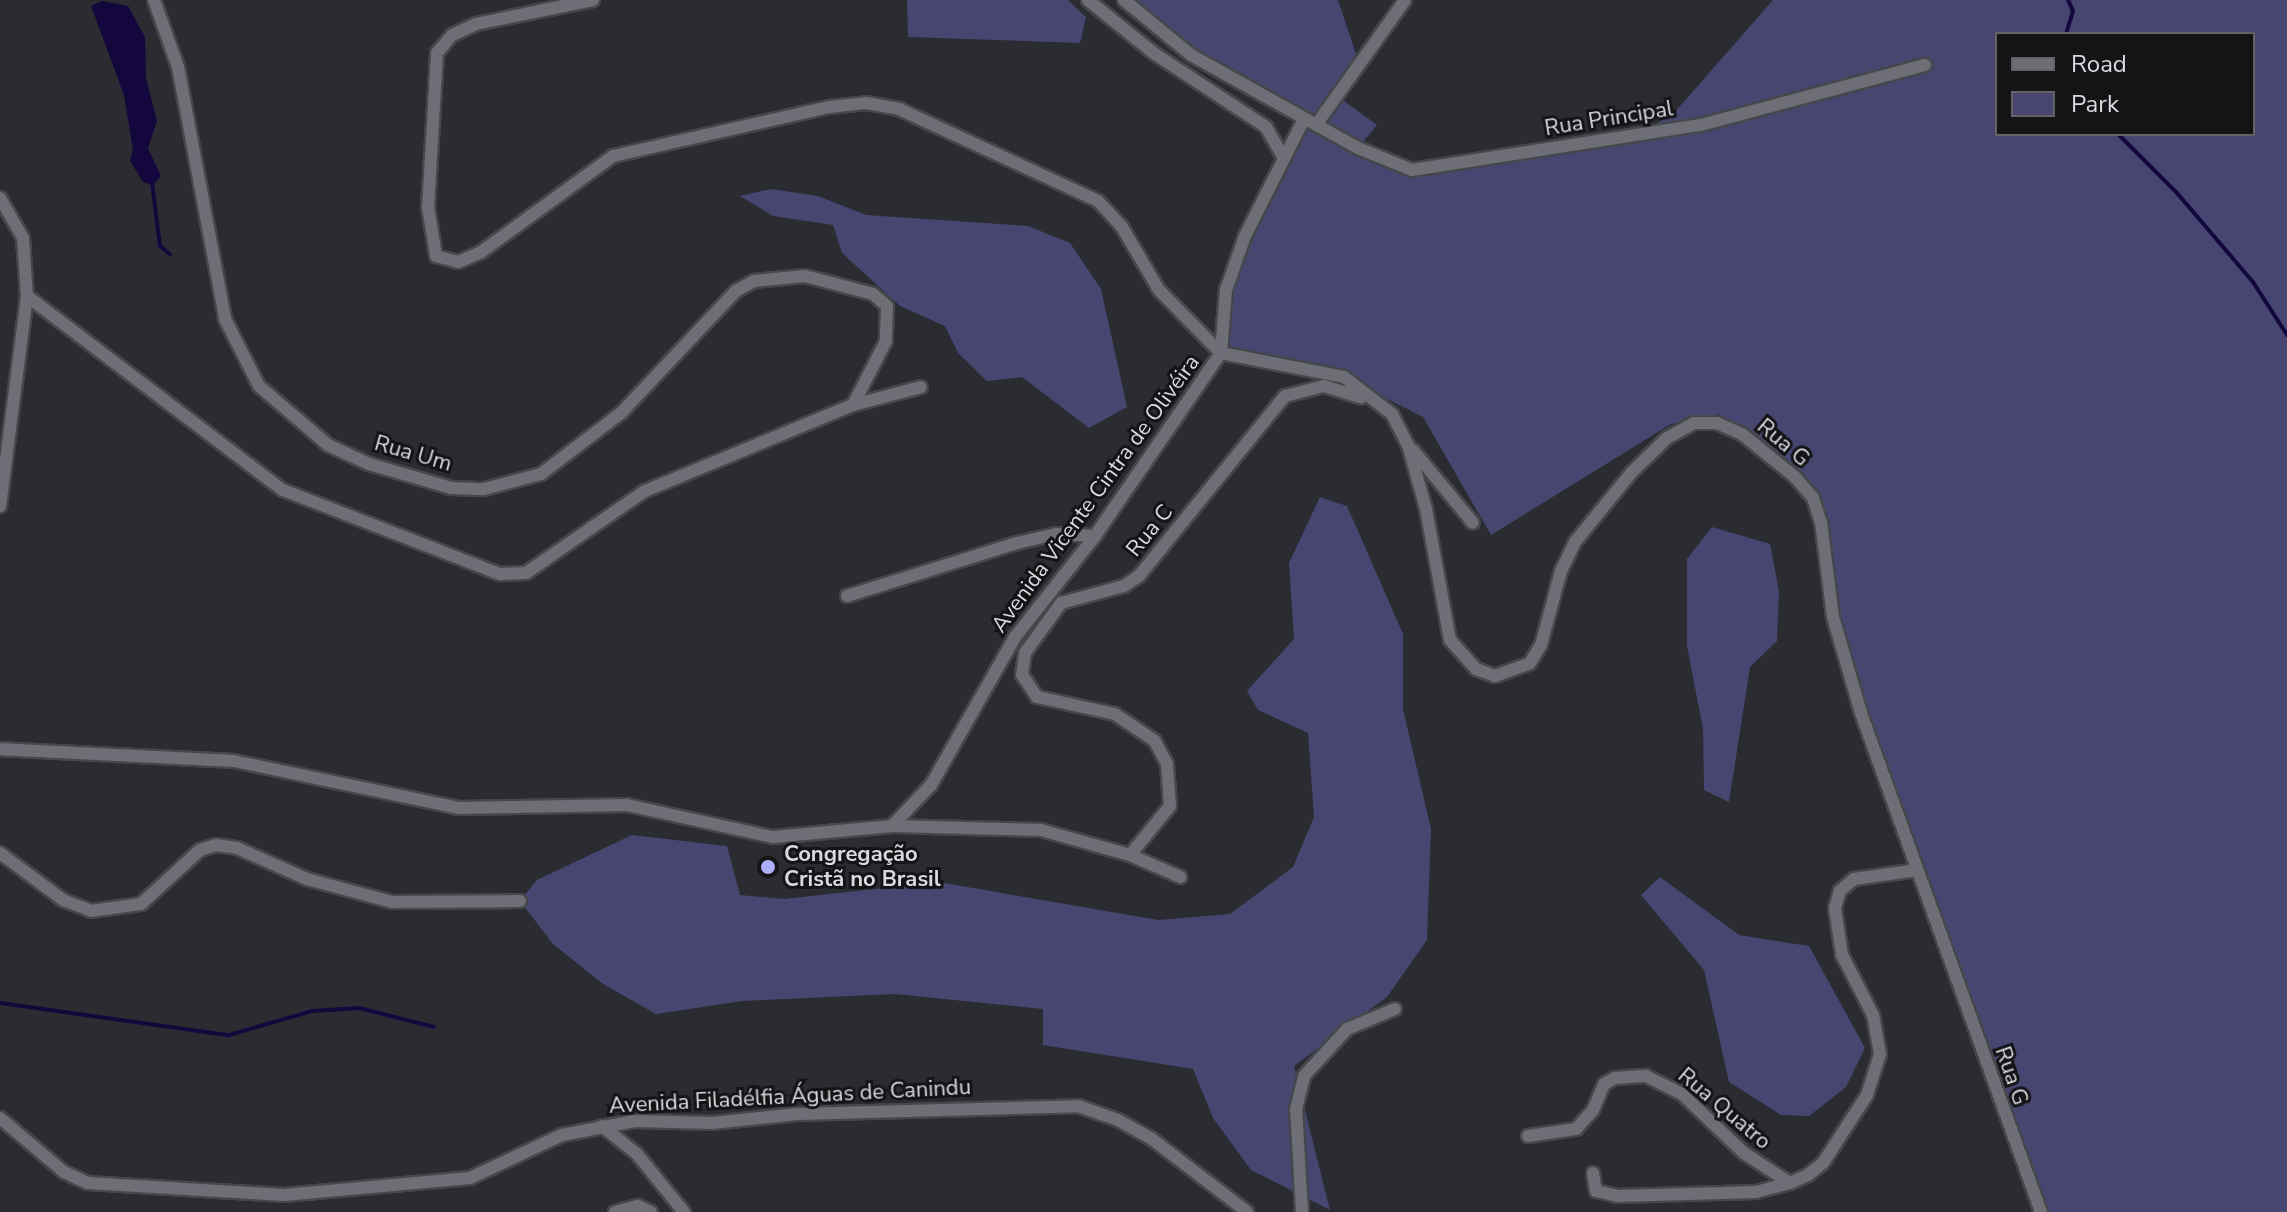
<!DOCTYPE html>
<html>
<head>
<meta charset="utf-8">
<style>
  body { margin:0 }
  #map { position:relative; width:2287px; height:1212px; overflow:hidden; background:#2b2b32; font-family:"Nunito Sans",sans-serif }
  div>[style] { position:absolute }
  .green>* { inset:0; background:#464671 }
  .water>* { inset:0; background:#13073e }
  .stream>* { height:4px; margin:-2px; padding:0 2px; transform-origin:2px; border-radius:2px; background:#13073e }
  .roads { filter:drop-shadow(2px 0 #46474c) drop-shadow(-2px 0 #46474c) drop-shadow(0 2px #46474c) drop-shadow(0 -2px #46474c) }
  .minor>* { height:12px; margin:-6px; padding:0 6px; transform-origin:6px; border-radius:6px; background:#6e6f76 }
  .dots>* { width:22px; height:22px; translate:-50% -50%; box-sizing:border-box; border:4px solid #141417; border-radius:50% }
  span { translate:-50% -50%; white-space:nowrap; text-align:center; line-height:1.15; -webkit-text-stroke:6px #141417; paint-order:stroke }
  .street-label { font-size:22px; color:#d9d9de }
  .poi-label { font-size:22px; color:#d9d9de; font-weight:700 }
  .left { translate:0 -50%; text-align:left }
  .legend { position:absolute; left:1995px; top:32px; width:260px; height:104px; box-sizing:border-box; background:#141417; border:2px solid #636367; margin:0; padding:10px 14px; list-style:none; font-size:24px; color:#d9d9de }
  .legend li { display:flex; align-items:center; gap:16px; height:40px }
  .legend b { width:40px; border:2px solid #636367 }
</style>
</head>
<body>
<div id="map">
  <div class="green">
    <i style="clip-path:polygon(907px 0,1068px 0,1086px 17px,1080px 43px,908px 37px)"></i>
    <i style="clip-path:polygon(evenodd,1124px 0,1338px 0,1358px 60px,1336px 95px,1377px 125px,1359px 147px,1412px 170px,1637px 135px,1674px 113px,1773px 0,2287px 0,2287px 1212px,2042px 1212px,1833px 617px,1813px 498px,1720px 414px,1671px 424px,1491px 535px,1423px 417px,1344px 377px,1221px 353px,1226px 290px,1304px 119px,1191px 55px,1124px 0,1997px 34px,2253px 34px,2253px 134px,1997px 134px,1997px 34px)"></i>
    <i style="clip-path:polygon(771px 189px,818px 196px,866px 215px,1028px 226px,1070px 243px,1101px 289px,1127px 407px,1089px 428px,1022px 377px,987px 381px,958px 353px,945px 326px,900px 306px,842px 253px,833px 225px,773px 216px,740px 196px)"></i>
    <i style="clip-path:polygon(1320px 497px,1347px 506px,1403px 634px,1403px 709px,1431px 829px,1427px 940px,1387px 997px,1294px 1066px,1330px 1210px,1251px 1170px,1213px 1118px,1193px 1069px,1043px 1045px,1043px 1009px,895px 994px,742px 1001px,656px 1014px,603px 984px,553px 944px,520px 901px,537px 880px,632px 835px,727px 846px,740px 895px,784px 899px,938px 882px,1158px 920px,1230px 914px,1293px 867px,1314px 817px,1308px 733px,1258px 710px,1247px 691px,1294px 639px,1289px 563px)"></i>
    <i style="clip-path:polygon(1712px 527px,1770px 544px,1779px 591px,1777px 641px,1750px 667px,1729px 802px,1704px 790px,1703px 729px,1687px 646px,1687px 559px)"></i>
    <i style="clip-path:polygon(1660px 877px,1739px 935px,1809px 946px,1865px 1048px,1846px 1087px,1809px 1116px,1781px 1115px,1729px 1082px,1704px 970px,1641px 895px)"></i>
  </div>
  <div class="water">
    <i style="clip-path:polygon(102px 1px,128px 6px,145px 37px,146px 78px,157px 121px,148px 148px,161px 176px,153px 185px,143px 182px,130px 161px,133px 150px,124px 95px,91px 6px)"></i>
  </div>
  <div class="stream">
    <i style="left:2066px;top:34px;width:24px;rotate:-73deg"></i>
    <i style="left:2073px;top:11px;width:12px;rotate:-114deg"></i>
    <i style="left:2118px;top:134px;width:83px;rotate:45deg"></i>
    <i style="left:2177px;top:193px;width:117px;rotate:49.5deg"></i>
    <i style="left:2253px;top:282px;width:63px;rotate:57.3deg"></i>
    <i style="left:152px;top:182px;width:64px;rotate:82.9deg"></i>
    <i style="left:160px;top:246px;width:13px;rotate:39deg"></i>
    <i style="left:0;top:1003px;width:231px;rotate:8deg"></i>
    <i style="left:229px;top:1035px;width:86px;rotate:-16.1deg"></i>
    <i style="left:312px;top:1011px;width:47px;rotate:-3.7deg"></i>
    <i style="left:359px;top:1008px;width:77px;rotate:14.2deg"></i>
  </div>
  <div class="roads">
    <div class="minor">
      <i style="left:154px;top:0;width:71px;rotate:70.3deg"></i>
      <i style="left:178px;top:67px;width:256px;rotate:79.4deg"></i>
      <i style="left:225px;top:319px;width:75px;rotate:63.1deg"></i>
      <i style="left:259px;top:386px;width:91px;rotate:40.5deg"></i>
      <i style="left:328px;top:445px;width:45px;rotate:24.9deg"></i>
      <i style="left:369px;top:464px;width:85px;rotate:16.3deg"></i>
      <i style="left:451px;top:488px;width:33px;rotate:2deg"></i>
      <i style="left:484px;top:489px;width:59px;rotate:-14.7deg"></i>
      <i style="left:541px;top:474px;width:101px;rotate:-37.3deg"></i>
      <i style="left:621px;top:413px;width:168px;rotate:-46.7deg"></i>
      <i style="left:736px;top:291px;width:21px;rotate:-29deg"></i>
      <i style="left:754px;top:281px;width:51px;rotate:-5.6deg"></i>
      <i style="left:805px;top:276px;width:70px;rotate:14.8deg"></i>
      <i style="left:873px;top:294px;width:18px;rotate:41deg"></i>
      <i style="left:887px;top:306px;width:35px;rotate:92deg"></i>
      <i style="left:886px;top:341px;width:72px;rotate:117.3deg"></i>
      <i style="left:593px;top:0;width:119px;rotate:168.4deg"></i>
      <i style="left:476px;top:24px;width:26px;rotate:155deg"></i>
      <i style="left:452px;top:35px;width:23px;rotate:130deg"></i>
      <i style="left:437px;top:53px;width:154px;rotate:93.3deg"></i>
      <i style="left:428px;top:207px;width:50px;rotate:80.7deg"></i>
      <i style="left:436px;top:256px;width:23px;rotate:15deg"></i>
      <i style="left:458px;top:262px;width:25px;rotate:-23deg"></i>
      <i style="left:481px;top:252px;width:163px;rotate:-36deg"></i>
      <i style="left:613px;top:156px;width:221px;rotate:-12.8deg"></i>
      <i style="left:829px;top:107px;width:37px;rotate:-6deg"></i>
      <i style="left:866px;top:103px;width:34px;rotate:10deg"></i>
      <i style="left:899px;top:109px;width:219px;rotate:24.8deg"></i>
      <i style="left:1098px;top:201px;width:35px;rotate:47deg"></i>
      <i style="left:1122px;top:227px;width:73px;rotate:59.6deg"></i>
      <i style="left:1159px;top:290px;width:88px;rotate:45.5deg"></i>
      <i style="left:1221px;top:353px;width:125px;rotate:11deg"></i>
      <i style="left:1344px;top:377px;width:61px;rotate:37.6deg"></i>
      <i style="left:1392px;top:414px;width:35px;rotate:63deg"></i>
      <i style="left:1408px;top:445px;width:66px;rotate:74.3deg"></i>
      <i style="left:1426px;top:509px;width:133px;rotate:79.6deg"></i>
      <i style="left:1450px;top:640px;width:39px;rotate:48deg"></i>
      <i style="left:1476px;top:669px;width:20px;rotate:20deg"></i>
      <i style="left:1495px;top:676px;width:37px;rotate:-20deg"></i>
      <i style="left:1530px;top:663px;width:21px;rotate:-59deg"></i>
      <i style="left:1541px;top:645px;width:77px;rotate:-74.9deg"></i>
      <i style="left:1561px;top:571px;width:32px;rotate:-64deg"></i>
      <i style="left:1575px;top:542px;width:89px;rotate:-50.9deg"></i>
      <i style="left:1631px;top:473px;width:50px;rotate:-44.2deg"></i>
      <i style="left:1667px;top:438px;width:31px;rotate:-29deg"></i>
      <i style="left:1694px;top:423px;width:23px"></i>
      <i style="left:1717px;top:423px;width:27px;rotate:24deg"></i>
      <i style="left:1742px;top:434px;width:68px;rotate:39.1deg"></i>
      <i style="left:1795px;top:477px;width:28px;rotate:49deg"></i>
      <i style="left:1813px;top:498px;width:25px;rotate:72deg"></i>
      <i style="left:1821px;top:522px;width:96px;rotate:82.8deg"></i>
      <i style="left:1833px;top:617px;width:100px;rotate:73.7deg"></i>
      <i style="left:1861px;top:713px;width:530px;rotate:70.16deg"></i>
      <i style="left:1088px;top:0;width:86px;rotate:38.9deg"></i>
      <i style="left:1155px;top:54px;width:133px;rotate:33.3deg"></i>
      <i style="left:1266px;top:127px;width:36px;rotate:60deg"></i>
      <i style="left:1124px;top:0;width:87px;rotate:39.4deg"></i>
      <i style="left:1191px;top:55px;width:191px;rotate:29.1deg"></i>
      <i style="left:1358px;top:148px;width:58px;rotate:22.2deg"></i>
      <i style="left:1412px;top:170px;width:292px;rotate:-8.9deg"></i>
      <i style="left:1701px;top:125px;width:232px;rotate:-15deg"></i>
      <i style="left:1316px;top:125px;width:153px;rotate:-54.5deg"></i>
      <i style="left:0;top:198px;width:46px;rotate:60.1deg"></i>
      <i style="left:23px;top:238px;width:58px;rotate:86.1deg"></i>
      <i style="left:27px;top:296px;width:212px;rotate:97.3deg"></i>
      <i style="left:27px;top:296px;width:321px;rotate:37.2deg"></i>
      <i style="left:283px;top:490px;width:233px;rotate:21.2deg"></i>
      <i style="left:500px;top:574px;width:26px;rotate:-2deg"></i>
      <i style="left:526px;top:573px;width:145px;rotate:-34.6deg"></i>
      <i style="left:645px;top:491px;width:225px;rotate:-22.5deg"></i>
      <i style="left:853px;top:405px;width:70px;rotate:-14.8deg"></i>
      <i style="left:1413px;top:450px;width:94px;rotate:50.6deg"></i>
      <i style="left:847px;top:596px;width:178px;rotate:-17.3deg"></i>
      <i style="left:1017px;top:543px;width:40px;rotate:-13deg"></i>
      <i style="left:1056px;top:534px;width:39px;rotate:3deg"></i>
      <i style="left:0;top:749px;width:234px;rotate:2.9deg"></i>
      <i style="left:234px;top:761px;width:229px;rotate:11.8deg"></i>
      <i style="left:458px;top:808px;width:169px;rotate:-1deg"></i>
      <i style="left:627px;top:805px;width:149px;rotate:12.4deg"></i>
      <i style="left:773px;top:837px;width:120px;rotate:-5.3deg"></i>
      <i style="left:892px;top:826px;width:149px;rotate:1.5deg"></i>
      <i style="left:1041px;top:830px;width:92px;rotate:15.7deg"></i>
      <i style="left:1130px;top:855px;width:55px;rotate:23.7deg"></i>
      <i style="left:892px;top:826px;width:57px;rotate:-46.4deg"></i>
      <i style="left:931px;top:785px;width:170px;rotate:-60.4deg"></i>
      <i style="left:1015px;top:637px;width:129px;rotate:-51.6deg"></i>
      <i style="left:1095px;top:536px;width:222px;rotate:-55.5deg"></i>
      <i style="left:1221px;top:353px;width:63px;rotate:-85.5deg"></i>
      <i style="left:1226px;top:290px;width:57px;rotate:-70.6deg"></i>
      <i style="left:1245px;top:236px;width:131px;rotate:-63.2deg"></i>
      <i style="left:0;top:853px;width:79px;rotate:36.7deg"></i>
      <i style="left:63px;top:900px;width:30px;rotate:21deg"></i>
      <i style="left:91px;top:911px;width:50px;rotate:-8deg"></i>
      <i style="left:141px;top:904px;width:80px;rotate:-42.5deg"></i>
      <i style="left:200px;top:850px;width:17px;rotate:-17deg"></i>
      <i style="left:216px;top:845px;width:21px;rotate:8deg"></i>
      <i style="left:237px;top:848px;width:77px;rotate:23.9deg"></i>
      <i style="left:307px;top:879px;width:88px;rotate:15.1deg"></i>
      <i style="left:392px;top:902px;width:128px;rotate:-0.4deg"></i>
      <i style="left:1130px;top:855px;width:63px;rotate:-50.8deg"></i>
      <i style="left:1170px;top:806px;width:42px;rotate:-94.1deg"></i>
      <i style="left:1167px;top:764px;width:26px;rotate:-118deg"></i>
      <i style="left:1155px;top:741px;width:48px;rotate:-146deg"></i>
      <i style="left:1115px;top:714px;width:80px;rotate:-167.7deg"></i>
      <i style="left:1037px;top:697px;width:27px;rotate:-124deg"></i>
      <i style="left:1022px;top:675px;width:22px;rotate:-82deg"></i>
      <i style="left:1025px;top:653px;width:62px;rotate:-54.2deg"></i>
      <i style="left:1061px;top:603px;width:65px;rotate:-15.1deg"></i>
      <i style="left:1124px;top:586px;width:18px;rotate:-34deg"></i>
      <i style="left:1139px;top:576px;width:232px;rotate:-51deg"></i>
      <i style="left:1285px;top:396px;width:40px;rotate:-14.4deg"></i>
      <i style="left:1324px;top:386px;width:39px;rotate:17deg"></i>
      <i style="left:0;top:1118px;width:84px;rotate:40.2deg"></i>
      <i style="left:64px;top:1172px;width:26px;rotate:25deg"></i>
      <i style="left:88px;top:1183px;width:196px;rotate:3.5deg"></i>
      <i style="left:284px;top:1195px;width:187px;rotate:-5.2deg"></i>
      <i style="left:470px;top:1178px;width:102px;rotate:-25.1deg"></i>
      <i style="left:562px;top:1135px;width:74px;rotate:-10.9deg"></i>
      <i style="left:635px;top:1121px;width:77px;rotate:1.5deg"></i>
      <i style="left:712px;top:1123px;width:86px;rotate:-6deg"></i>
      <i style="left:798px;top:1114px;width:280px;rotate:-1.6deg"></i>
      <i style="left:1078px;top:1106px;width:42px;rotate:19.3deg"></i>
      <i style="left:1118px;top:1120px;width:39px;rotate:29deg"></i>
      <i style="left:1152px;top:1139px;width:120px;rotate:37.5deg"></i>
      <i style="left:602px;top:1126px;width:45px;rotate:38.7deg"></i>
      <i style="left:637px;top:1154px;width:75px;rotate:51deg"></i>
      <i style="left:1528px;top:1136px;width:49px;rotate:-8.3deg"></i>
      <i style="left:1576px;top:1129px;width:25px;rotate:-48deg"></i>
      <i style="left:1593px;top:1110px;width:28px;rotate:-67deg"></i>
      <i style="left:1604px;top:1084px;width:13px;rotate:-29deg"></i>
      <i style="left:1615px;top:1078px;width:31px;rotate:-4deg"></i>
      <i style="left:1646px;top:1076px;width:40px;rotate:26.6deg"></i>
      <i style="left:1682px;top:1094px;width:86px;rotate:43.6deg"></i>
      <i style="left:1744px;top:1153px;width:55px;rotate:33.1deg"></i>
      <i style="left:1790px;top:1183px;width:20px;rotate:-24deg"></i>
      <i style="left:1808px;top:1175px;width:19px;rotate:-39deg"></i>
      <i style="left:1823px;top:1163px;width:81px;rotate:-57.1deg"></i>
      <i style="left:1867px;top:1095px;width:43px;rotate:-72.4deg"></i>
      <i style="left:1880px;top:1054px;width:40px;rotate:-100deg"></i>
      <i style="left:1873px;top:1015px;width:68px;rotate:-117.3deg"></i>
      <i style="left:1842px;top:955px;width:48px;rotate:-98.5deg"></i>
      <i style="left:1835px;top:908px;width:18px;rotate:-74deg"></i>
      <i style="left:1840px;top:891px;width:18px;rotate:-41deg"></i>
      <i style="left:1854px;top:879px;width:64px;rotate:-8.1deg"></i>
      <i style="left:1593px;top:1173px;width:18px;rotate:81deg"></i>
      <i style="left:1596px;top:1191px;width:23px;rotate:13deg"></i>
      <i style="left:1618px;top:1196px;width:138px;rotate:-1.7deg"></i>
      <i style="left:1756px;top:1192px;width:35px;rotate:-15deg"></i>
      <i style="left:615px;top:1212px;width:24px;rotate:-15deg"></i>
      <i style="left:638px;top:1206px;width:14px;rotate:25deg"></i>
      <i style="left:1302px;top:1212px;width:103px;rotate:-93.3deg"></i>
      <i style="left:1296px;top:1109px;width:34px;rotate:-76deg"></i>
      <i style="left:1304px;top:1076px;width:64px;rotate:-47.5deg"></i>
      <i style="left:1347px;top:1029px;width:52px;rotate:-22.6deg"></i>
    </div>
  </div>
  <div class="dots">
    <i style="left:768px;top:867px;background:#aeaefb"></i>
  </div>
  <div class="street-label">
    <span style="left:1609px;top:119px;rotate:-9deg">Rua Principal</span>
    <span style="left:1783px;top:443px;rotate:40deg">Rua G</span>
    <span style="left:413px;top:454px;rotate:16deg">Rua Um</span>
    <span style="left:1096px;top:494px;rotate:-54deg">Avenida Vicente Cintra de Olivéira</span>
    <span style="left:1150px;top:531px;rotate:-51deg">Rua C</span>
    <span style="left:2011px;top:1076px;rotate:71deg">Rua G</span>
    <span style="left:790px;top:1097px;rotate:-3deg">Avenida Filadélfia Águas de Canindu</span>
    <span style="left:1724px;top:1109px;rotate:40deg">Rua Quatro</span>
  </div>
  <div class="poi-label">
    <span class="left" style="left:784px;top:867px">Congregação<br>Cristã no Brasil</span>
  </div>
  <ul class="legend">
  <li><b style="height:10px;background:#6e6f76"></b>Road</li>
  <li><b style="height:22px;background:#464671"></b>Park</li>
  </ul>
</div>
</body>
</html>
